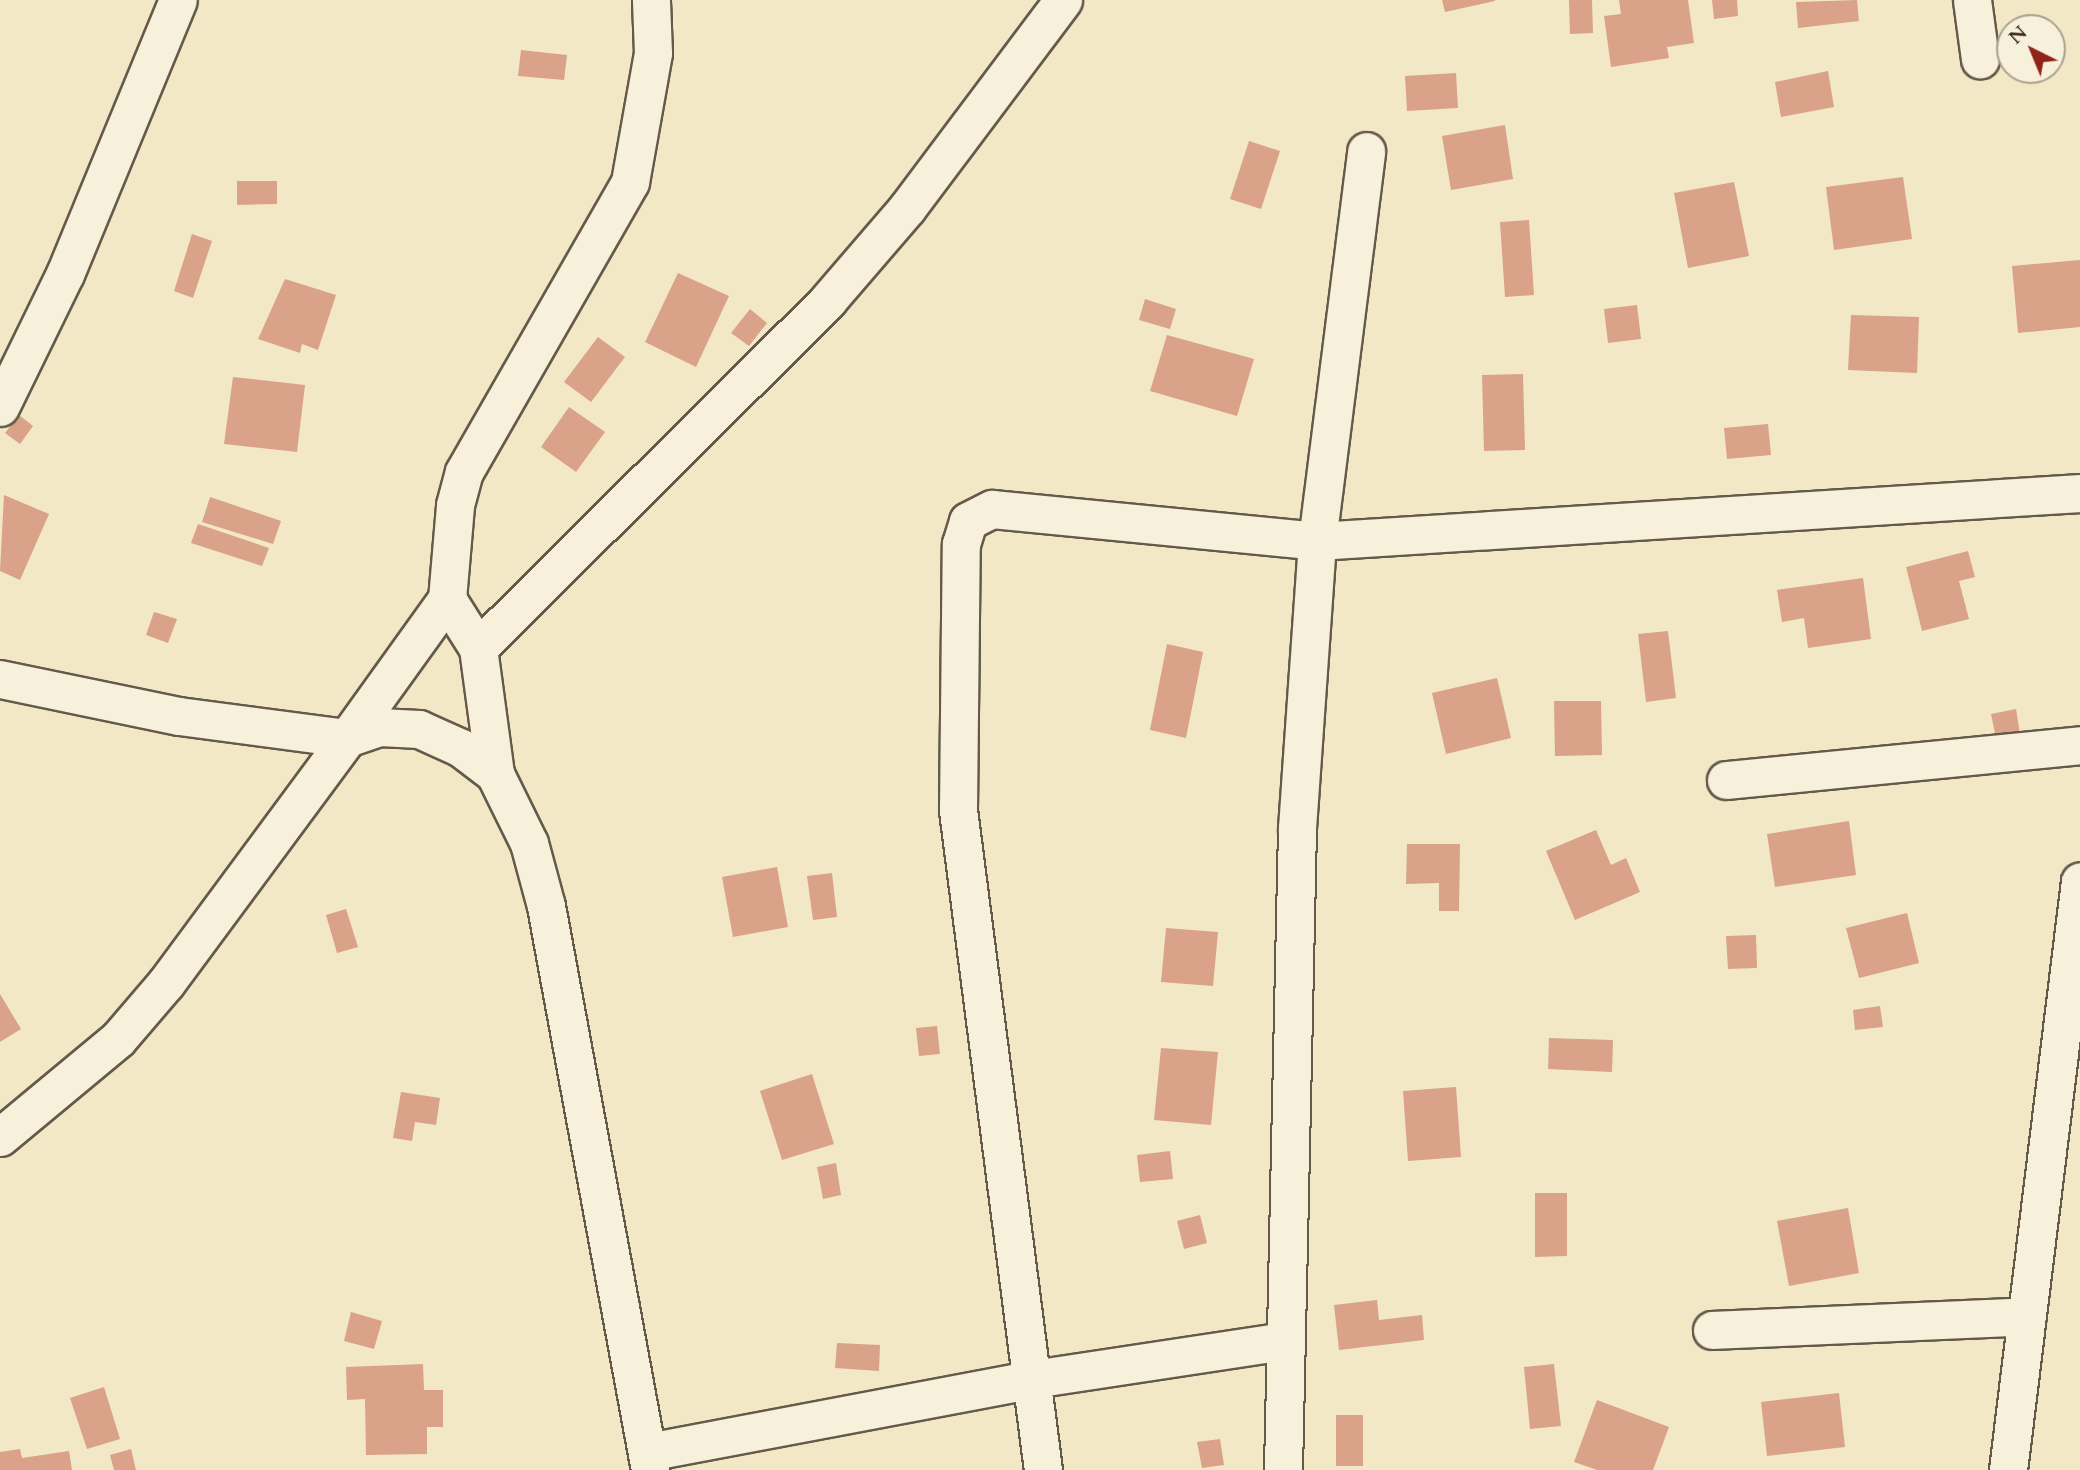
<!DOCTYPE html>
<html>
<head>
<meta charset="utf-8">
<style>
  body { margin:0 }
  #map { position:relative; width:2080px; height:1470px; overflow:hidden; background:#f2e8c6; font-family:Cardo,serif }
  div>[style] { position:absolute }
  .building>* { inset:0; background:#d9a289 }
  .roads { filter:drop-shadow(2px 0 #655a4a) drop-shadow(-2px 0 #655a4a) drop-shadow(0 2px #655a4a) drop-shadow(0 -2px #655a4a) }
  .minor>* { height:37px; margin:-18.5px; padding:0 18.5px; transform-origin:18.5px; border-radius:18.5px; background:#f7f0da }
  span { translate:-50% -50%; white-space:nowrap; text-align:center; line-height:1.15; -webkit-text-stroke:5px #f7f0da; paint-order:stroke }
  .north { position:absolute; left:1996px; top:14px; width:70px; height:70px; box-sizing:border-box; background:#f7f0da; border:2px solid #aaa190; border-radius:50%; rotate:317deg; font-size:19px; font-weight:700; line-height:28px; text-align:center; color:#362b20 }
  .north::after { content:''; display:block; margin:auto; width:24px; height:32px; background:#8f2418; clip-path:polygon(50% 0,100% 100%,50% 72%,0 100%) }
</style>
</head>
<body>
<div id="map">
  <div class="building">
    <i style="clip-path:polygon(1442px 0,1495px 0,1495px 1px,1445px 12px)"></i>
    <i style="clip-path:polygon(1569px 0,1592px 0,1593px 33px,1570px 34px)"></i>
    <i style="clip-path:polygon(1619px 0,1688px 0,1694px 43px,1667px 47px,1669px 58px,1611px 67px,1604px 16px,1621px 14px)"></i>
    <i style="clip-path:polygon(1712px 0,1737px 0,1738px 16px,1714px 19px)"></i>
    <i style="clip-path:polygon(1857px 0,1859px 21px,1798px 28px,1796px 2px)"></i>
    <i style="clip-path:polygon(521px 50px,567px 55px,564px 80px,518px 76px)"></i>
    <i style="clip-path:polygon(1828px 71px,1834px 107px,1781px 117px,1775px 82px)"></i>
    <i style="clip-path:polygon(1456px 73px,1458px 108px,1407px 111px,1405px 76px)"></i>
    <i style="clip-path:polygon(1505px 125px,1513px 179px,1451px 190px,1442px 136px)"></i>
    <i style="clip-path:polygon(1249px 141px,1280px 151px,1261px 209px,1230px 199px)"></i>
    <i style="clip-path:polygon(1903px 177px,1912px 239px,1834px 250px,1826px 187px)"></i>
    <i style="clip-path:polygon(237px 181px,277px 181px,277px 204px,237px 205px)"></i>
    <i style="clip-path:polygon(1734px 182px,1749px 256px,1688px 268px,1674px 193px)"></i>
    <i style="clip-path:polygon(1529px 220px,1534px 295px,1505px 297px,1500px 222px)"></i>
    <i style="clip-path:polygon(192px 234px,212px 241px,193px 298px,174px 291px)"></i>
    <i style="clip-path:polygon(2080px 260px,2080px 327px,2018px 333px,2012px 266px)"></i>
    <i style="clip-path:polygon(678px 273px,729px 296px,696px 367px,645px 342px)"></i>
    <i style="clip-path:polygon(285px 279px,336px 295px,318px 350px,302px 344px,300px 353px,258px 339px)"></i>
    <i style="clip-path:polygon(1145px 299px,1176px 309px,1170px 329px,1139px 320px)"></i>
    <i style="clip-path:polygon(1637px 305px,1641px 339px,1608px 343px,1604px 309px)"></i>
    <i style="clip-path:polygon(750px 309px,767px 323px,749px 346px,731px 333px)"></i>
    <i style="clip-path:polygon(1851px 315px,1919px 317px,1917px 373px,1848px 370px)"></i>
    <i style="clip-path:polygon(1167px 335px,1254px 359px,1237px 416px,1150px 391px)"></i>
    <i style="clip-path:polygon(598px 337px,625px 357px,591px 402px,564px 382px)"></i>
    <i style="clip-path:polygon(1523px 374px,1525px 450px,1484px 451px,1482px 375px)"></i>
    <i style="clip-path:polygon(233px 377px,305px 385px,297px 452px,224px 444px)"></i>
    <i style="clip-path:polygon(569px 407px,605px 432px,576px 472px,541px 447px)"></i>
    <i style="clip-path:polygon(19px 415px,33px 426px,20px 444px,5px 433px)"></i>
    <i style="clip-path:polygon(1768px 424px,1771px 455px,1727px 459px,1724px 428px)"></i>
    <i style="clip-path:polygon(4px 495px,49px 514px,20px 580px,0 571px)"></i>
    <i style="clip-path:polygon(210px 497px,281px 521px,273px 544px,202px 522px)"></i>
    <i style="clip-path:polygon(198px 524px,269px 548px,262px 566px,191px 543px)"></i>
    <i style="clip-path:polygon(1968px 551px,1975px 577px,1959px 581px,1969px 619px,1922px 631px,1906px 567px)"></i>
    <i style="clip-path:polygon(1863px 578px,1871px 639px,1808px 648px,1804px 618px,1782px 622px,1777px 590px)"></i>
    <i style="clip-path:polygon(154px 612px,177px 619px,168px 643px,146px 635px)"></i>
    <i style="clip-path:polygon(1668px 631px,1676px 698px,1646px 702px,1638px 634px)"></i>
    <i style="clip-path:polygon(1167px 644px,1203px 652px,1186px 738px,1150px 730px)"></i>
    <i style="clip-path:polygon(1497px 678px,1511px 738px,1446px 754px,1432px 693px)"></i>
    <i style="clip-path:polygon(1554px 701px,1601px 701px,1602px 755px,1555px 756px)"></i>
    <i style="clip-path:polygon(2016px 709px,2020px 734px,1996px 738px,1991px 714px)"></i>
    <i style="clip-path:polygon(1849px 821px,1856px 875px,1775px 887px,1767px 834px)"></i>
    <i style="clip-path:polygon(1596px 830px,1611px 865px,1626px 858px,1640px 892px,1575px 920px,1546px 851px)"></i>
    <i style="clip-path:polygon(1407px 844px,1460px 844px,1459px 911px,1439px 911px,1439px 883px,1406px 884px)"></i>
    <i style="clip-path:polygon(777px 867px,788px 927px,733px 937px,722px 877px)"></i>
    <i style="clip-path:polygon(832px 873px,837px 917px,813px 920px,807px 876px)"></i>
    <i style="clip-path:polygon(346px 909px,358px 947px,337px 953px,326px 915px)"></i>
    <i style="clip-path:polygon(1907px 913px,1919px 963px,1859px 978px,1846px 928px)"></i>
    <i style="clip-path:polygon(1166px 928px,1218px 932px,1213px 986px,1161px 982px)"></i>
    <i style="clip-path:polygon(1756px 935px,1757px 968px,1728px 969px,1726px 936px)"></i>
    <i style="clip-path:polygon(0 994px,21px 1029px,0 1042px)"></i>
    <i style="clip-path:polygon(1880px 1006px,1883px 1027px,1855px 1030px,1853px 1010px)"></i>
    <i style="clip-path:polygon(937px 1026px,940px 1054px,919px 1056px,916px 1028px)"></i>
    <i style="clip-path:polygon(1549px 1038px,1613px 1040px,1612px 1072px,1548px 1069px)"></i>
    <i style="clip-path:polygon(1161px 1048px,1218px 1052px,1211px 1125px,1154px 1120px)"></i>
    <i style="clip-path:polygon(812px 1074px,834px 1144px,782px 1160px,760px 1091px)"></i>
    <i style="clip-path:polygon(1456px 1087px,1461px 1157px,1408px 1161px,1403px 1091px)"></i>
    <i style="clip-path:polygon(401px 1092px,440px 1098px,436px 1125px,415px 1122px,412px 1141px,393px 1138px)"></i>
    <i style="clip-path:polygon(1170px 1151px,1173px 1179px,1140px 1182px,1137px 1155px)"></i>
    <i style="clip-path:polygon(836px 1163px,841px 1195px,823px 1199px,817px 1167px)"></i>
    <i style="clip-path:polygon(1535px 1193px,1567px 1193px,1567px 1256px,1535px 1257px)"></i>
    <i style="clip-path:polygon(1848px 1208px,1859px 1273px,1789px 1286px,1777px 1221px)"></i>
    <i style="clip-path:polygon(1200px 1215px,1207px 1243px,1184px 1249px,1177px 1221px)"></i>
    <i style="clip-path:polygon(1377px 1300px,1379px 1320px,1422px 1315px,1424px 1340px,1339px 1350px,1334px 1305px)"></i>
    <i style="clip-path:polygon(351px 1312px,382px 1321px,374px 1349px,344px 1341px)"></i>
    <i style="clip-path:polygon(837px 1343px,880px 1345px,879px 1371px,835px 1368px)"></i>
    <i style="clip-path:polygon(423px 1364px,424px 1390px,443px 1390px,443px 1427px,427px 1427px,427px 1454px,366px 1455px,365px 1399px,347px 1400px,346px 1367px)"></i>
    <i style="clip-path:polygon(1554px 1364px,1561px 1426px,1530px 1429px,1524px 1367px)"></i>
    <i style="clip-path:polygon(104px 1387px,120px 1439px,87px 1449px,70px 1398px)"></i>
    <i style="clip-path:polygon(1839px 1393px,1845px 1447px,1767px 1456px,1761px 1402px)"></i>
    <i style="clip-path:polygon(1597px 1400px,1669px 1427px,1653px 1470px,1597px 1470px,1574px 1462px)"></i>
    <i style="clip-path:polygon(1336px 1415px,1363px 1415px,1363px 1466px,1336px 1466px)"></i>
    <i style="clip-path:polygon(1220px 1439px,1224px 1465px,1202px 1468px,1197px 1442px)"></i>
    <i style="clip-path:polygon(20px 1449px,22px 1458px,69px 1451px,72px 1470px,0 1470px,0 1452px)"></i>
    <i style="clip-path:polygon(131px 1449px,136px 1470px,114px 1470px,110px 1455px)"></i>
  </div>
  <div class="roads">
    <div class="minor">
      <i style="left:1972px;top:0;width:60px;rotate:82.3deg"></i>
      <i style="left:0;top:407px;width:148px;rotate:-64deg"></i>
      <i style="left:65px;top:274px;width:296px;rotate:-67.6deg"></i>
      <i style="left:447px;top:599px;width:58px;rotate:57.7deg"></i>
      <i style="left:478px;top:648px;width:127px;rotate:82.3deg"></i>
      <i style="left:495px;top:774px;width:77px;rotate:63.8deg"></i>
      <i style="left:529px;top:843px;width:65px;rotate:74.9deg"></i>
      <i style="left:546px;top:906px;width:574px;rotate:79.55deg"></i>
      <i style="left:478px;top:648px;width:494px;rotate:-44.8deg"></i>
      <i style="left:828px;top:300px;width:121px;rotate:-49.3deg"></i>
      <i style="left:907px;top:208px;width:260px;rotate:-53.1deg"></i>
      <i style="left:0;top:679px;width:183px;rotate:11.7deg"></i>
      <i style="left:179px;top:716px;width:169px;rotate:7.5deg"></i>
      <i style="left:347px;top:738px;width:171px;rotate:-54.3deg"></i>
      <i style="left:447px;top:599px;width:94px;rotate:-85.1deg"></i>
      <i style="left:455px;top:505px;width:34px;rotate:-75deg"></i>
      <i style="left:464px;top:472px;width:334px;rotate:-60.2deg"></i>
      <i style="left:630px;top:182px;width:131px;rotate:-79.9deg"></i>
      <i style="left:653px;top:53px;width:53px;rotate:-92.2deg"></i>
      <i style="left:1726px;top:780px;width:356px;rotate:-5.6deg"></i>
      <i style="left:0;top:1137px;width:153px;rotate:-39.7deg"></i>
      <i style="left:118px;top:1039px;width:74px;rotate:-49.4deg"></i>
      <i style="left:166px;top:983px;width:305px;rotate:-53.5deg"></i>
      <i style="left:347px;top:738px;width:34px;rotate:-19deg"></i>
      <i style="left:379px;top:727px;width:40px;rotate:2.9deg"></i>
      <i style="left:419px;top:729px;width:46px;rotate:24.3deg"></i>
      <i style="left:461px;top:748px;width:43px;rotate:37.4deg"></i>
      <i style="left:1712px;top:1330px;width:315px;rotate:-2.5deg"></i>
      <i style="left:648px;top:1452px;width:392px;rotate:-10.7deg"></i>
      <i style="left:1033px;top:1379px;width:254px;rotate:-8.6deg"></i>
      <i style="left:1043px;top:1470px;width:665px;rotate:-97.34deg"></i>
      <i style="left:958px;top:810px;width:266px;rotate:-89.4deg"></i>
      <i style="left:961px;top:544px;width:24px;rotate:-73deg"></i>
      <i style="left:968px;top:521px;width:27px;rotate:-27deg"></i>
      <i style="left:992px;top:509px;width:327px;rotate:5.6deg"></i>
      <i style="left:1317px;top:541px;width:765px;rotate:-3.6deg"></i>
      <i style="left:1283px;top:1470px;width:642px;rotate:-88.75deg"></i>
      <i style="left:1297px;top:828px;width:288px;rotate:-86deg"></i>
      <i style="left:1317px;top:541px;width:393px;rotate:-82.8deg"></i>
      <i style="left:2008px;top:1470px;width:593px;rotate:-83.03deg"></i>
    </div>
  </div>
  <div class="north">N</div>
</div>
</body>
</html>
